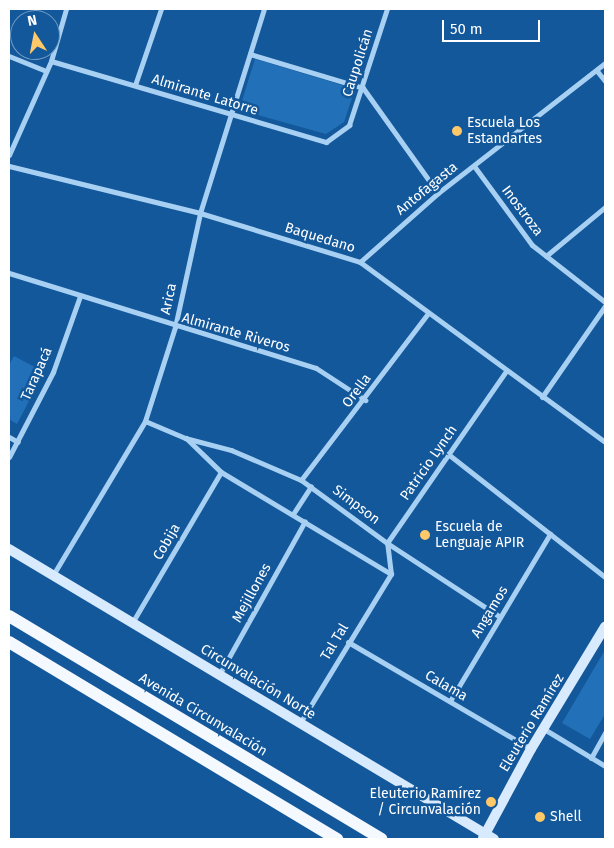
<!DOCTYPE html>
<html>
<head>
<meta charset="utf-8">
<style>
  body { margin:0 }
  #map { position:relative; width:614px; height:848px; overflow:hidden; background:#13589b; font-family:"Fira Sans",sans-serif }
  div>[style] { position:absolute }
  .green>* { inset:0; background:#2271b8 }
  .street>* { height:5px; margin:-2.5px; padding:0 2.5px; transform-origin:2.5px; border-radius:2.5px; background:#a8d0f3 }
  .secondary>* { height:10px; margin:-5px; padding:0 5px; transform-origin:5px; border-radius:5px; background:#d8eafd }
  .primary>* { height:12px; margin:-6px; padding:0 6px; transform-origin:6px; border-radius:6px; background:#f4f9ff }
  .dots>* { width:14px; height:14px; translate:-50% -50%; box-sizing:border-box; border:2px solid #13589b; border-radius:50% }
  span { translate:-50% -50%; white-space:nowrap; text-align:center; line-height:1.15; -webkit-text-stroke:5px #13589b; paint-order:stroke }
  .street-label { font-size:14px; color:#fff }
  .poi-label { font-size:14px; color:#fff }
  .left { translate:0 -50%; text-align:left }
  .right { translate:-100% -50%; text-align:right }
  .frame { position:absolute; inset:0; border:10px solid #fff; pointer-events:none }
  .north { position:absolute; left:10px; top:10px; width:50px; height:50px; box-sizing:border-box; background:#13589b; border:1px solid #719bc3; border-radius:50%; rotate:349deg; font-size:14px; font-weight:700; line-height:20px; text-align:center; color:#fff }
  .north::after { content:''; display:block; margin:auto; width:18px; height:22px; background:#ffc96a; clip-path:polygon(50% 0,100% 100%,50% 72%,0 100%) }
  .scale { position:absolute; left:442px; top:20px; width:98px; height:22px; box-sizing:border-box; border:2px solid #fff; border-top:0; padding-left:6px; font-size:15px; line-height:18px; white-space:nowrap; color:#fff; -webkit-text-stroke:4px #13589b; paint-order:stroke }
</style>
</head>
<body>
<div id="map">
  <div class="green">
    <i style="clip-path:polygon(255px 59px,355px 89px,344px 122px,326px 134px,243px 111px,240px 107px)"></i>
    <i style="clip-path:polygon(14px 356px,44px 372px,17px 424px,9px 419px,9px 365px)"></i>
    <i style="clip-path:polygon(605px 650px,605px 714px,590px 739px,562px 723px)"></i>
  </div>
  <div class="street">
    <i style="left:250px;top:54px;width:118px;rotate:16.7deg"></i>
    <i style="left:363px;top:88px;width:129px;rotate:54.5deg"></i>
    <i style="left:9px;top:56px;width:40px;rotate:22deg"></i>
    <i style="left:51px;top:61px;width:287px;rotate:16.4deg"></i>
    <i style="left:326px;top:142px;width:29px;rotate:-36deg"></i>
    <i style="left:349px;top:125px;width:122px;rotate:-71.9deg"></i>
    <i style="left:597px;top:71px;width:13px;rotate:51deg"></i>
    <i style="left:135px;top:85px;width:80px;rotate:-71.1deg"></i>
    <i style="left:9px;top:155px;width:103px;rotate:-65.9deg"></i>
    <i style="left:51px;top:61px;width:54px;rotate:-73.9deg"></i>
    <i style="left:9px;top:166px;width:197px;rotate:13.8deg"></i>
    <i style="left:200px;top:213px;width:167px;rotate:17deg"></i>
    <i style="left:360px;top:262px;width:304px;rotate:36.3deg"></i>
    <i style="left:474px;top:166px;width:98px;rotate:53.7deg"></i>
    <i style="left:532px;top:245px;width:93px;rotate:38deg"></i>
    <i style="left:546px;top:256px;width:77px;rotate:-39.7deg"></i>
    <i style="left:360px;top:262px;width:104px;rotate:-41.5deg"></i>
    <i style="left:438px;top:193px;width:212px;rotate:-37.9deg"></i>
    <i style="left:9px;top:273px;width:321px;rotate:17.2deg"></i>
    <i style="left:316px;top:368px;width:59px;rotate:33.1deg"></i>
    <i style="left:542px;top:397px;width:111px;rotate:-55.3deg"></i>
    <i style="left:145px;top:421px;width:43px;rotate:23deg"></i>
    <i style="left:185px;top:438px;width:48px;rotate:14.6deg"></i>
    <i style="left:231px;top:450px;width:76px;rotate:23.2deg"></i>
    <i style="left:301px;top:480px;width:107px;rotate:36.2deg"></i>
    <i style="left:387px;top:543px;width:135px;rotate:33.2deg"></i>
    <i style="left:9px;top:437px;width:10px;rotate:29deg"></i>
    <i style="left:186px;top:438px;width:49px;rotate:44.2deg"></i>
    <i style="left:221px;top:472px;width:198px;rotate:31deg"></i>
    <i style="left:448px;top:454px;width:199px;rotate:38.1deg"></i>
    <i style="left:9px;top:457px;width:96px;rotate:-62.6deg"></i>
    <i style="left:53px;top:372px;width:81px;rotate:-70.4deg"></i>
    <i style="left:301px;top:480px;width:210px;rotate:-52.7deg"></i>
    <i style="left:293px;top:514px;width:33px;rotate:-57deg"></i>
    <i style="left:391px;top:574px;width:31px;rotate:-97deg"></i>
    <i style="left:387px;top:543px;width:209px;rotate:-55.3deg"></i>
    <i style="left:53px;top:575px;width:179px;rotate:-59.1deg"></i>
    <i style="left:145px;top:421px;width:99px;rotate:-72.3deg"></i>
    <i style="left:175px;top:327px;width:117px;rotate:-77.6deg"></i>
    <i style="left:200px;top:213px;width:214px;rotate:-72.6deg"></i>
    <i style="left:132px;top:623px;width:175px;rotate:-59.5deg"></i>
    <i style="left:348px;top:642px;width:212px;rotate:30.3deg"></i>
    <i style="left:219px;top:675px;width:176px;rotate:-60.8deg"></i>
    <i style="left:450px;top:701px;width:195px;rotate:-59.1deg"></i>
    <i style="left:300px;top:723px;width:175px;rotate:-58.6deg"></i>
    <i style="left:544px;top:729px;width:71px;rotate:31.2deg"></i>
    <i style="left:591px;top:758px;width:29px;rotate:-61deg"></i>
  </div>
  <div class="secondary">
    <i style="left:9px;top:549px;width:565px;rotate:30.88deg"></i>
    <i style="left:483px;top:838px;width:101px;rotate:-61.7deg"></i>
    <i style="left:531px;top:749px;width:143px;rotate:-58.8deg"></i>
  </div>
  <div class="primary">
    <i style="left:9px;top:616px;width:434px;rotate:30.9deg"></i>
    <i style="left:9px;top:642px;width:383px;rotate:31deg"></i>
  </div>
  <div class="dots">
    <i style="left:457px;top:131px;background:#ffc96a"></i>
    <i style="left:425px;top:535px;background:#ffc96a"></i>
    <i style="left:491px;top:802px;background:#ffc96a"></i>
    <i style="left:540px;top:817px;background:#ffc96a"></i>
  </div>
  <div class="street-label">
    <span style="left:358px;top:63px;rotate:-72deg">Caupolicán</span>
    <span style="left:205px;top:95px;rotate:17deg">Almirante Latorre</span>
    <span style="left:427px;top:189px;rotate:-39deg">Antofagasta</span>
    <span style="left:522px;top:211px;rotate:53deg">Inostroza</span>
    <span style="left:320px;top:238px;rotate:17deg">Baquedano</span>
    <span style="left:169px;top:299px;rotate:-78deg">Arica</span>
    <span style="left:236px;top:333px;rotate:16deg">Almirante Riveros</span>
    <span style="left:37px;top:374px;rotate:-66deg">Tarapacá</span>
    <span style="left:357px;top:391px;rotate:-53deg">Orella</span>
    <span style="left:429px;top:463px;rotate:-55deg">Patricio Lynch</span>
    <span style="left:356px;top:505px;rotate:37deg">Simpson</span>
    <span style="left:167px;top:542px;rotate:-60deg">Cobija</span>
    <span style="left:252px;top:593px;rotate:-61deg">Mejillones</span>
    <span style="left:490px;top:612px;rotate:-59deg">Angamos</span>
    <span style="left:335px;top:642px;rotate:-59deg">Tal Tal</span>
    <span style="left:258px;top:682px;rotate:31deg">Circunvalación Norte</span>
    <span style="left:446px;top:686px;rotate:30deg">Calama</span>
    <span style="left:203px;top:715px;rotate:31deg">Avenida Circunvalación</span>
    <span style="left:532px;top:723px;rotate:-59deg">Eleuterio Ramírez</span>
  </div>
  <div class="poi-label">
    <span class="left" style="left:467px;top:131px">Escuela Los<br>Estandartes</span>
    <span class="left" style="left:435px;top:535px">Escuela de<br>Lenguaje APIR</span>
    <span class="right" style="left:481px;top:802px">Eleuterio Ramírez<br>/ Circunvalación</span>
    <span class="left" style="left:550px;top:817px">Shell</span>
  </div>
  <div class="frame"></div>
  <div class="north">N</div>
  <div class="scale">50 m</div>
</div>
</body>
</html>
